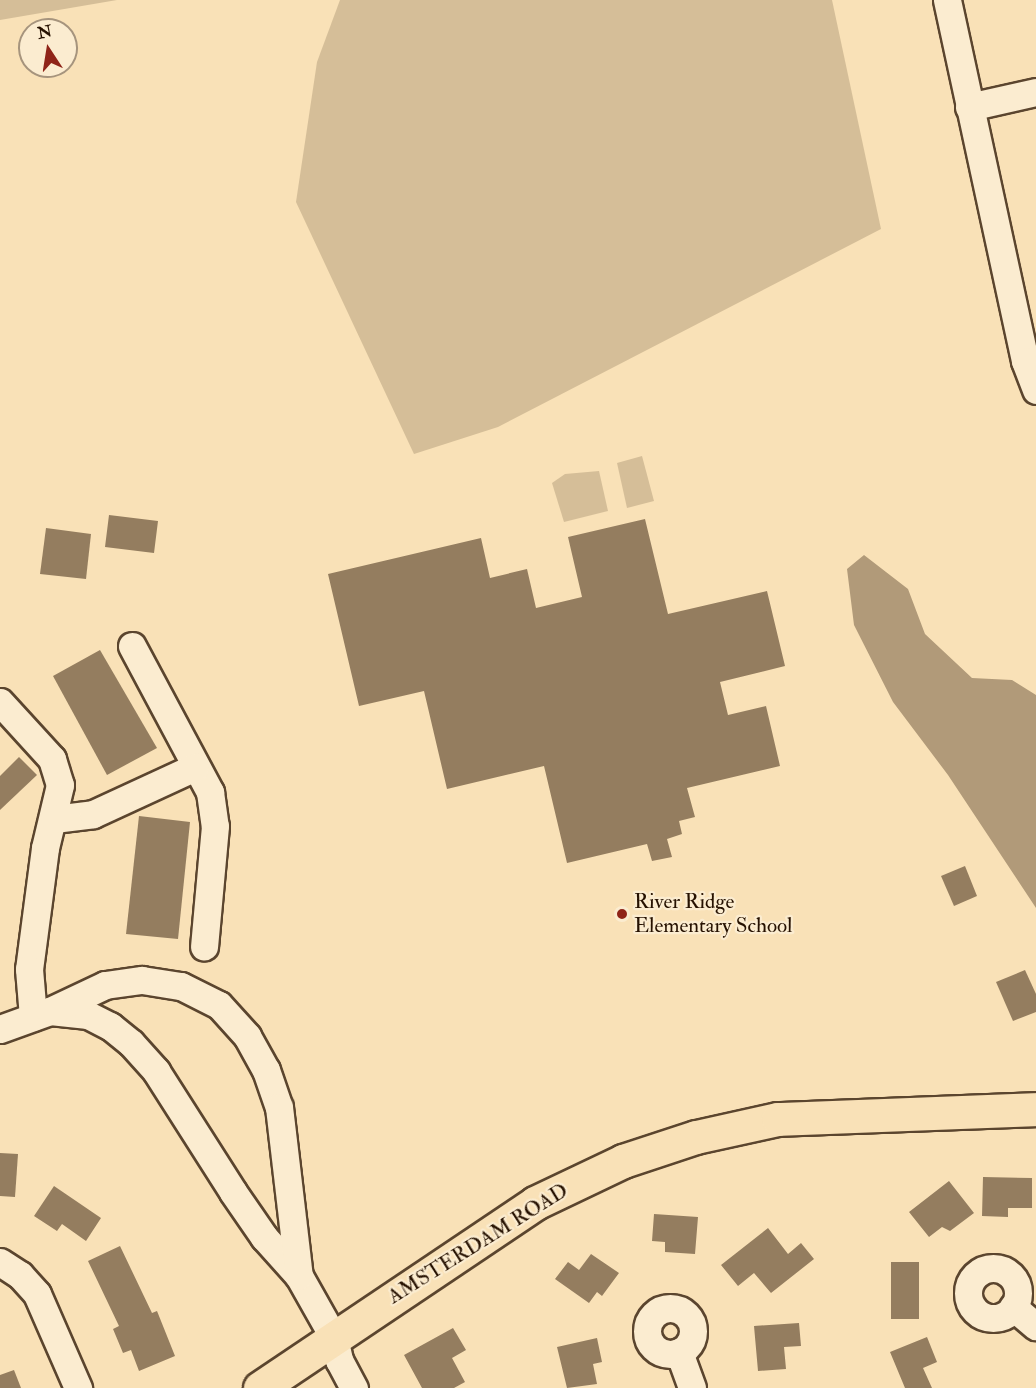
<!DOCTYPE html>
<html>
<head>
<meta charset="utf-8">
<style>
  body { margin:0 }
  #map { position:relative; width:1036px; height:1388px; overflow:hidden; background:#f9e1b7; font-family:"IM FELL Double Pica",serif }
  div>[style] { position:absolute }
  .green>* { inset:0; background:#d5be98 }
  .water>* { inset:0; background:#b19a79 }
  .building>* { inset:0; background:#947d5f }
  .roads { filter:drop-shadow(2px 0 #5b452e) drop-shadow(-2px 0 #5b452e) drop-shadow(0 2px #5b452e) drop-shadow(0 -2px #5b452e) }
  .minor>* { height:27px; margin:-13.5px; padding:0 13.5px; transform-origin:13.5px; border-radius:13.5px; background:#fbecd0 }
  .minor>.ring { margin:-13.5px; padding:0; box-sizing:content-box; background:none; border:27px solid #fbecd0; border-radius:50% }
  .major>* { height:33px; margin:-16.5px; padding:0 16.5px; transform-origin:16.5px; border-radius:16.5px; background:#f9e1b7 }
  .dots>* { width:16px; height:16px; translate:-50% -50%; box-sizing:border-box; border:3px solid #fbecd0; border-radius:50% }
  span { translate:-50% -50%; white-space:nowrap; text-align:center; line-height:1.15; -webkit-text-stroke:4.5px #fbecd0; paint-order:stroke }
  .poi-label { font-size:21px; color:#261100 }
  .left { translate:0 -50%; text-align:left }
  .street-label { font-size:21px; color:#261100 }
  .north { position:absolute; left:18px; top:18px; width:60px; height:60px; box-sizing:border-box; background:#fbecd0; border:2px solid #a6947d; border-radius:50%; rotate:348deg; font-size:16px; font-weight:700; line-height:24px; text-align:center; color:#261100 }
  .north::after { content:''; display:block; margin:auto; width:21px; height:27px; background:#8f2418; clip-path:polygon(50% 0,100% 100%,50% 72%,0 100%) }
</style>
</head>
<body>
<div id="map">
  <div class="green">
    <i style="clip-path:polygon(0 0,117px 0,0 20px)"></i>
    <i style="clip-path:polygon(340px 0,832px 0,881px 229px,498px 427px,414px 454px,296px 202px,317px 62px)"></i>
    <i style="clip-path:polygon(642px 456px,654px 501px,627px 508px,617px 463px)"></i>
    <i style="clip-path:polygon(599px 471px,608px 511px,564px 522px,552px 483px,565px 474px)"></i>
  </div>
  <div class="water">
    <i style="clip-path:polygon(864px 555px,908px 589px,925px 634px,972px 678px,1012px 680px,1036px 695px,1036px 908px,948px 775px,893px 702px,854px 625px,847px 569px)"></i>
  </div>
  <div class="building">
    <i style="clip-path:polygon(109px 515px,158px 521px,154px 553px,105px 547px)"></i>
    <i style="clip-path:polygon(645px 519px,668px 614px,767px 591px,785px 666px,720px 682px,728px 715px,766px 706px,780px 766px,687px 788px,695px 817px,679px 821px,682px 834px,667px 839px,672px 857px,652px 861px,647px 844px,567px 863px,544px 766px,447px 789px,424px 691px,359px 706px,328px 574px,481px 538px,490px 578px,527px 569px,536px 608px,582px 597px,568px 537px)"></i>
    <i style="clip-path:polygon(46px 528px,91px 534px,86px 579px,40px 574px)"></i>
    <i style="clip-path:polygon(100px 650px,157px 748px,107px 775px,53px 676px)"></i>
    <i style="clip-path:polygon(19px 757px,37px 775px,0 810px,0 776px)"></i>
    <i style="clip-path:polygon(139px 816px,190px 822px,178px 939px,126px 934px)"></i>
    <i style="clip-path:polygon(965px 866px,977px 896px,954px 906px,941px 876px)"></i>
    <i style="clip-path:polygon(1025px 970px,1036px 994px,1036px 1012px,1013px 1021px,996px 982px)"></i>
    <i style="clip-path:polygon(0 1153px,18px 1154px,15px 1197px,0 1196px)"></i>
    <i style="clip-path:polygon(983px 1177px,1032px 1178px,1032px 1208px,1008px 1208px,1008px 1217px,982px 1216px)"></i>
    <i style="clip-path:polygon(949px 1181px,974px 1213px,950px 1231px,942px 1227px,929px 1237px,909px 1212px)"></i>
    <i style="clip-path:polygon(54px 1186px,101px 1218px,86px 1241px,62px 1224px,57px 1231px,34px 1216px)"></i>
    <i style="clip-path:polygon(654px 1214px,698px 1217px,695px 1254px,665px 1252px,665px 1242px,652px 1241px)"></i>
    <i style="clip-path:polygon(768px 1228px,788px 1254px,801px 1243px,814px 1259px,771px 1293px,754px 1273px,738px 1286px,721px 1265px)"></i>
    <i style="clip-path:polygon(120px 1246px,152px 1313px,157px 1311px,175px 1356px,139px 1371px,131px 1350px,123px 1353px,113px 1329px,119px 1326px,88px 1261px)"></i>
    <i style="clip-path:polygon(591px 1254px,619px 1273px,602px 1296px,597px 1292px,589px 1303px,555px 1279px,568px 1262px,579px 1270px)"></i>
    <i style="clip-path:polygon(891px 1262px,919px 1262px,919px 1319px,891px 1319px)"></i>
    <i style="clip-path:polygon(799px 1323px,801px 1346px,784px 1347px,786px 1369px,758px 1371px,754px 1326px)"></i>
    <i style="clip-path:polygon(453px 1328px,466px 1350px,452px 1358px,465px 1382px,454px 1388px,422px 1388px,404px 1355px)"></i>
    <i style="clip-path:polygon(927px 1337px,937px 1362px,923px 1368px,932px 1388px,905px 1388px,890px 1352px)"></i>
    <i style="clip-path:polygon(597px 1338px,602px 1362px,593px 1364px,597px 1384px,567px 1388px,557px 1347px)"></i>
    <i style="clip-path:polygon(14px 1370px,21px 1388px,0 1388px,0 1375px)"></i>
  </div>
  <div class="roads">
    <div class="minor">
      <i style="left:947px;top:0;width:369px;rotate:77.8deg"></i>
      <i style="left:1025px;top:361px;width:31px;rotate:69deg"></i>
      <i style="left:969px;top:107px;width:69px;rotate:-12.6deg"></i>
      <i style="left:132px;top:646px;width:166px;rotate:61.9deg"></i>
      <i style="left:210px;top:792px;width:34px;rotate:82deg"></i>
      <i style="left:215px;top:826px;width:121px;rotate:95.2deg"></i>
      <i style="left:0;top:702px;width:77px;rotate:47.6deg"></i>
      <i style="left:52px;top:759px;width:27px;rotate:73deg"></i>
      <i style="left:60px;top:785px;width:65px;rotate:103.4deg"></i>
      <i style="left:45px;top:848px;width:122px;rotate:97.5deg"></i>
      <i style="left:29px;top:969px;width:48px;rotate:85.2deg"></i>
      <i style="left:54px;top:819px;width:39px;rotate:-7deg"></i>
      <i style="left:93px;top:814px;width:112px;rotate:-24.7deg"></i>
      <i style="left:50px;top:1011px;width:38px;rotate:6deg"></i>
      <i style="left:88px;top:1015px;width:25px;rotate:27deg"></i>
      <i style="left:110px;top:1026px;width:27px;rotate:39deg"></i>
      <i style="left:131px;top:1043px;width:38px;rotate:48deg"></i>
      <i style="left:156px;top:1071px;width:143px;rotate:57.5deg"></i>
      <i style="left:233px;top:1192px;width:55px;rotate:55.4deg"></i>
      <i style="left:264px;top:1237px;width:52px;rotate:48.1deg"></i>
      <i style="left:299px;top:1276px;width:71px;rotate:60.6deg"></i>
      <i style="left:334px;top:1338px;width:23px;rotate:77deg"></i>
      <i style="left:339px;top:1360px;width:32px;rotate:62deg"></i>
      <i style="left:0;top:1029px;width:53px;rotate:-19.8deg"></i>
      <i style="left:50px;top:1011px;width:61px;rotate:-25.3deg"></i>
      <i style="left:105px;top:985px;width:37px;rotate:-8deg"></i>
      <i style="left:142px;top:980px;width:39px;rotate:9deg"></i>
      <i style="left:181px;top:986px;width:42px;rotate:26.6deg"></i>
      <i style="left:219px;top:1005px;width:42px;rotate:47.9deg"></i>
      <i style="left:247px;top:1036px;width:39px;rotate:61deg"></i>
      <i style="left:266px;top:1070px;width:39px;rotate:71deg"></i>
      <i style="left:279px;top:1107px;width:170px;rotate:83.3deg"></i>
      <i style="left:0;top:1262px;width:24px;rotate:33deg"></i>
      <i style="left:20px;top:1275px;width:25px;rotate:48deg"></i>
      <i style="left:37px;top:1294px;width:103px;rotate:66.4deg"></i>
      <i class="ring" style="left:968px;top:1268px;width:23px;height:23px"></i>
      <i style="left:1013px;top:1307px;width:30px;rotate:40deg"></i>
      <i class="ring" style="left:647px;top:1308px;width:19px;height:19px"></i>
      <i style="left:679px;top:1352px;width:38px;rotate:70deg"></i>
    </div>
    <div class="major">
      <i style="left:260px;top:1388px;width:331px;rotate:-33.9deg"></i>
      <i style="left:535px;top:1203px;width:98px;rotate:-25.5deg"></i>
      <i style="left:623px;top:1161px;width:77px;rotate:-18.2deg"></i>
      <i style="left:696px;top:1137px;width:84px;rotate:-12.4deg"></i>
      <i style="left:778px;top:1119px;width:258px;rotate:-2.2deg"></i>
    </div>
  </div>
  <div class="dots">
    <i style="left:622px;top:914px;background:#8f2418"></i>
  </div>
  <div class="poi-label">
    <span class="left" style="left:634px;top:914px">River Ridge<br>Elementary School</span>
  </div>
  <div class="street-label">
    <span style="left:478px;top:1244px;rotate:-32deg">AMSTERDAM ROAD</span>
  </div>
  <div class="north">N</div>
</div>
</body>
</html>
